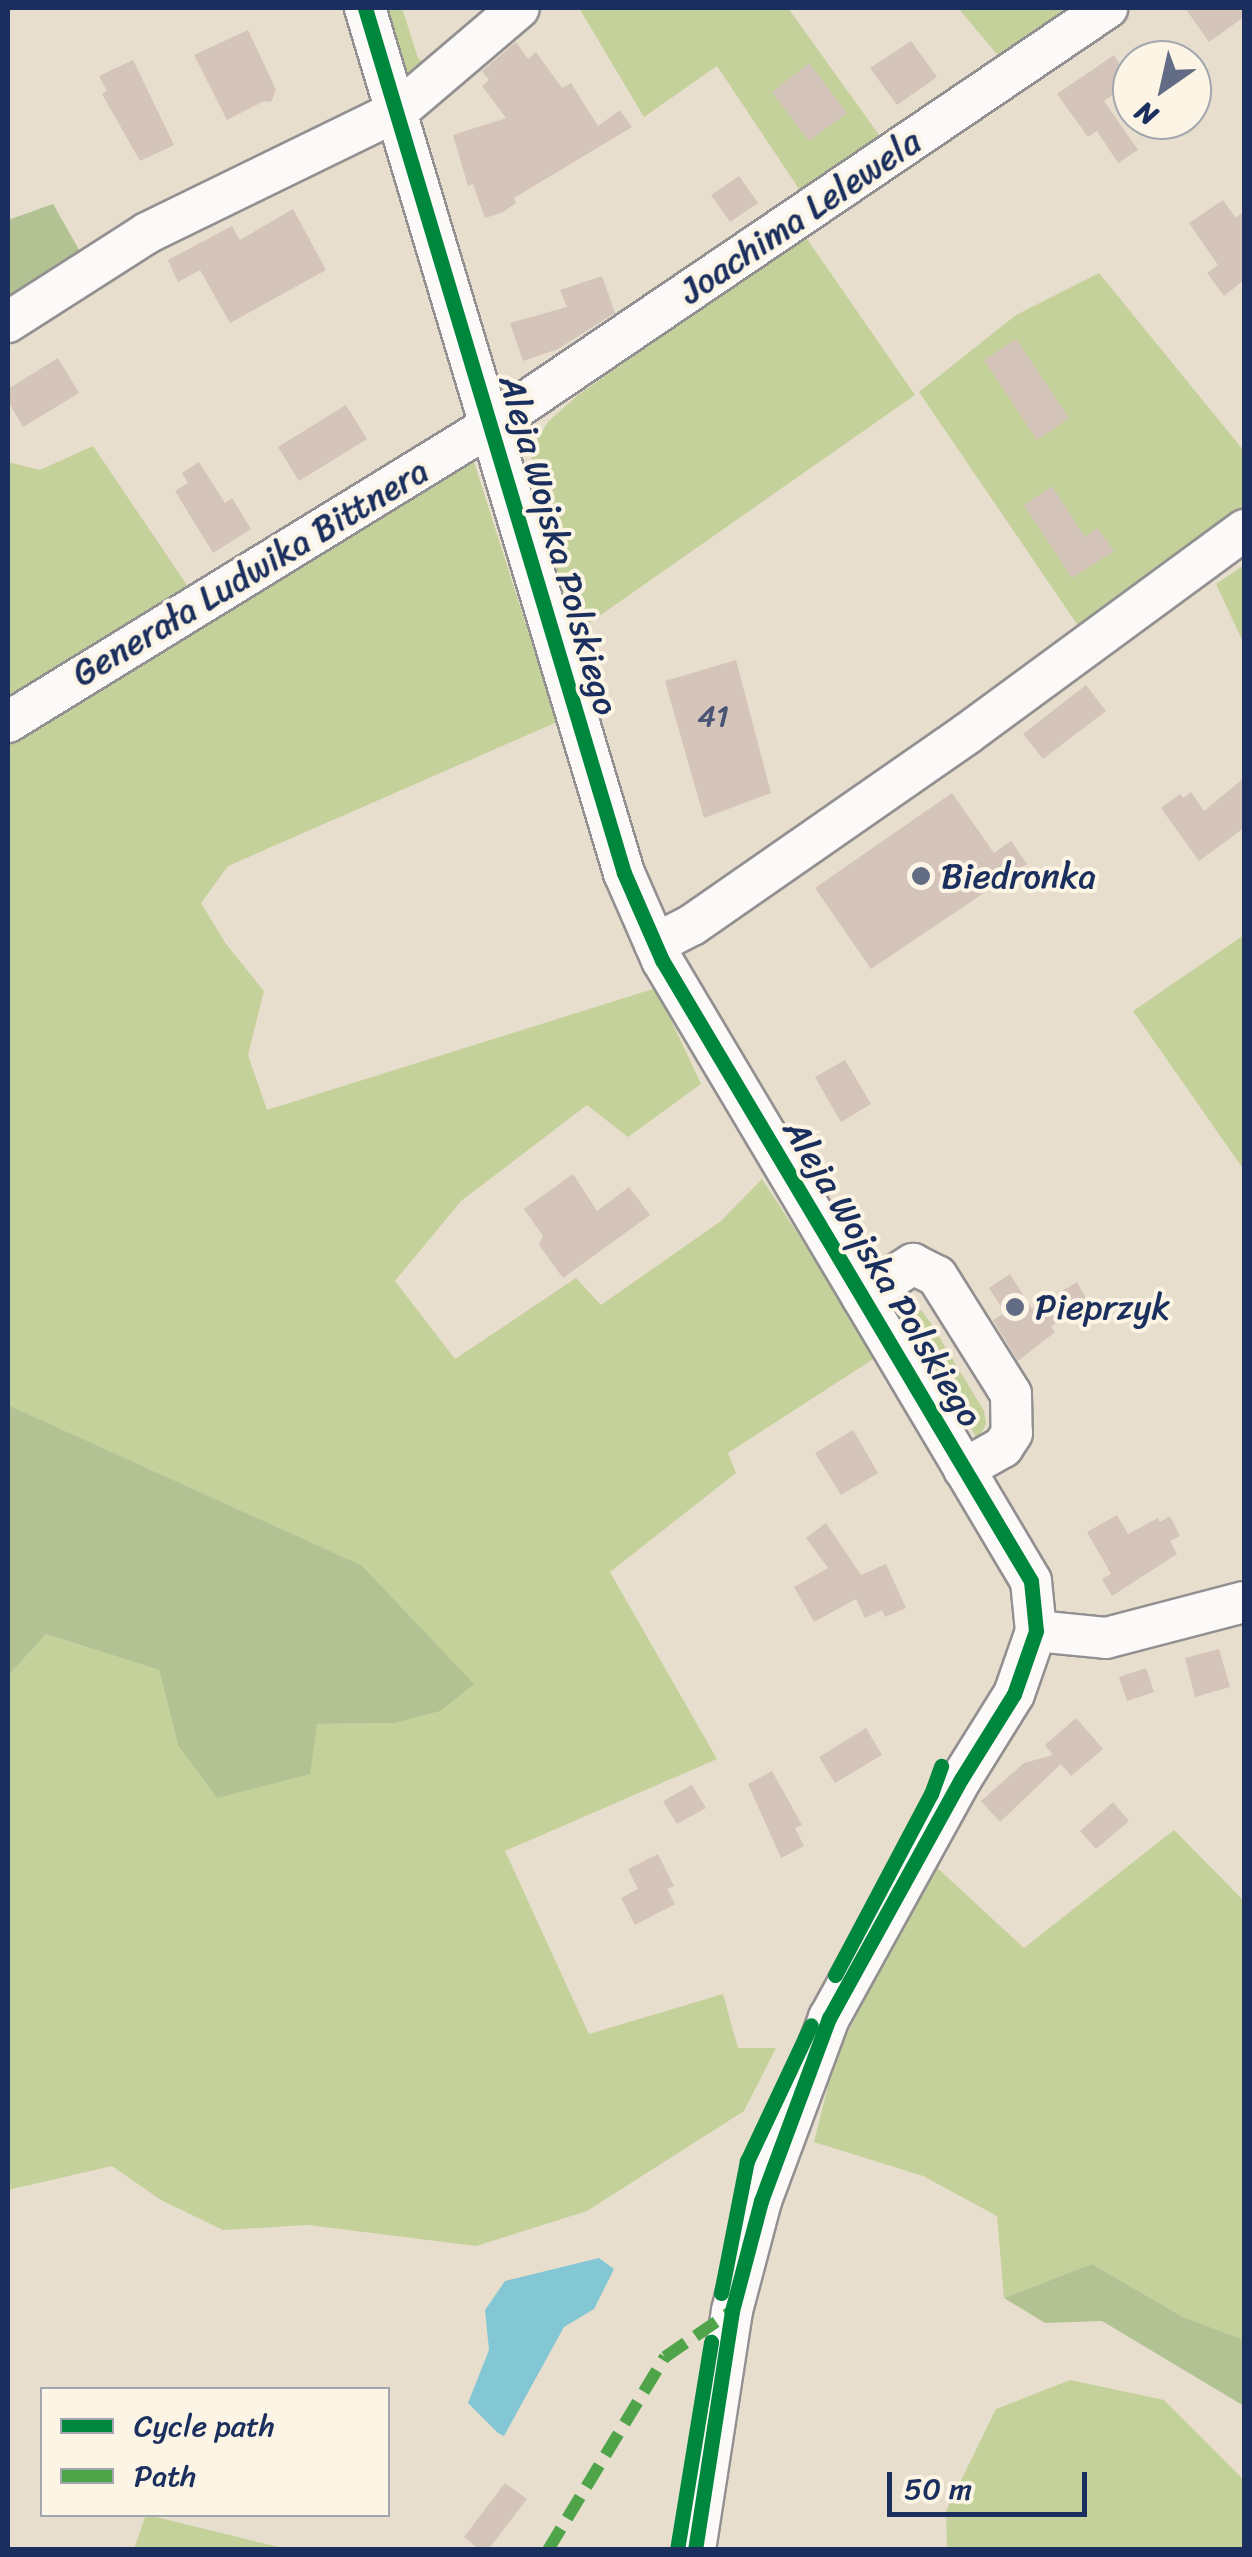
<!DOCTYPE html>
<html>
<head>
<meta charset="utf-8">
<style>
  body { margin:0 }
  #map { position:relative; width:1252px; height:2557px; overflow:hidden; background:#e8dece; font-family:Sriracha,sans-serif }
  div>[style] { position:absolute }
  .green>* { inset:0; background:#c5d19a }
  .forest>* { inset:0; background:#b2c293 }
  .water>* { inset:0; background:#83c7d4 }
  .building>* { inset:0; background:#d4c4ba }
  .roads { filter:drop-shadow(2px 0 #929090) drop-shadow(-2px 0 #929090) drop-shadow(0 2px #929090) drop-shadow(0 -2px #929090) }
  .minor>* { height:40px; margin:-20px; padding:0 20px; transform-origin:20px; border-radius:20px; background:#fcfaf8 }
  .quiet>* { height:12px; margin-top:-6px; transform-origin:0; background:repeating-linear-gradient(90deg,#4fa44a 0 25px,transparent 0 37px) }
  .cycleway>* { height:15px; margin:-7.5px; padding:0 7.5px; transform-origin:7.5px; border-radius:7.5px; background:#00873e }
  .dots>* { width:28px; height:28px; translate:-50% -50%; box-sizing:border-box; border:5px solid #fcf5e5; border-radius:50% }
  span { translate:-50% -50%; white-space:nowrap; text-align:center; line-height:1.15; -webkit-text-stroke:8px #fcf5e5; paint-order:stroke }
  .number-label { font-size:30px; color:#495475 }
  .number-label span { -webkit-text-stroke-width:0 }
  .street-label { font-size:35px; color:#1b2f5e }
  .poi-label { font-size:35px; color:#1b2f5e }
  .left { translate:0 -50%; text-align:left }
  .frame { position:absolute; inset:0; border:10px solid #1b2f5e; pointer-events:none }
  .legend { position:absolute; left:40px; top:2387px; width:350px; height:130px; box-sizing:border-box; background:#fcf5e5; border:2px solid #a2a6af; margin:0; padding:12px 18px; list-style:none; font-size:30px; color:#1b2f5e }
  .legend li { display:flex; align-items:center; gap:20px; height:50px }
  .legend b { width:50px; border:2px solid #a2a6af }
  .north { position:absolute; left:1112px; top:40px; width:100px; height:100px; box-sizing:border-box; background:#fcf5e5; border:2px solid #a2a6af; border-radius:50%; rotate:214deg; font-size:28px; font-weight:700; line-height:40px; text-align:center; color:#1b2f5e }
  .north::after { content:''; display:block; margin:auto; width:35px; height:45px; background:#636c85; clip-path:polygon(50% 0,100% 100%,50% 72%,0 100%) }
  .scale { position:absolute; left:887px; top:2472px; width:200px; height:45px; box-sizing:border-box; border:5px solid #1b2f5e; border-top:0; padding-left:12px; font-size:30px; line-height:35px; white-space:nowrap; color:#1b2f5e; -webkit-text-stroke:8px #fcf5e5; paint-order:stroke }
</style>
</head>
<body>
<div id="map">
  <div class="green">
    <i style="clip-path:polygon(377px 8px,402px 8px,418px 58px,428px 67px,399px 76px)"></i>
    <i style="clip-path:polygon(579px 8px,788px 8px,882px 139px,801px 192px,717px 66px,644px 117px)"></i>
    <i style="clip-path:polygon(958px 8px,1073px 8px,1001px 59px)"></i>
    <i style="clip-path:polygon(805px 236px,915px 395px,575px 633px,529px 473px,534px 445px,548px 422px,578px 395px)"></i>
    <i style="clip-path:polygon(1099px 273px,1244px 451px,1244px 520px,1085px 636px,919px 392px,1016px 315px)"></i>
    <i style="clip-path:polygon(467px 440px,557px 722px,228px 866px,201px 903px,226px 944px,264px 991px,248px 1055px,267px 1110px,656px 988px,701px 1084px,628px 1137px,587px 1105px,461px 1201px,395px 1281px,455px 1359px,576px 1278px,601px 1305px,721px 1221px,762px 1179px,878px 1356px,728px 1453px,736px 1473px,610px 1572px,717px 1759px,505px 1851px,589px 2034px,723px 1994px,738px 2048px,776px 2048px,744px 2111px,587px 2211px,476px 2246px,308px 2225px,223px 2230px,161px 2200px,112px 2166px,8px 2190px,8px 1676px,46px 1634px,159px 1670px,178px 1745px,316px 1724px,394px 1723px,361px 1565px,8px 1405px,8px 735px)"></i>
    <i style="clip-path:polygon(93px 446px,191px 591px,8px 699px,8px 462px,40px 470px)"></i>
    <i style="clip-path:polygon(1244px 565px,1244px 644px,1216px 584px)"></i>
    <i style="clip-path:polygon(1244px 935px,1244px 1170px,1133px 1011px)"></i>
    <i style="clip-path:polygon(908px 1305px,922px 1311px,932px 1325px,984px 1411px,986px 1424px,978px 1440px,899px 1311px)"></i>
    <i style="clip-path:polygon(1174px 1830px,1244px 1901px,1244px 2340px,1183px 2317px,1092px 2264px,1004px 2298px,997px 2216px,923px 2176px,814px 2142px,835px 2058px,933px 1864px,1024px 1948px)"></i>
    <i style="clip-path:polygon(1070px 2380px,1164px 2400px,1244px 2480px,1244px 2549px,947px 2549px,946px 2511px,996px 2409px)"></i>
    <i style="clip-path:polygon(146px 2514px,148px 2515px,287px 2549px,134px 2549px)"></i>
  </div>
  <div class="forest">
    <i style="clip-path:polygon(53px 204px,86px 262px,8px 304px,8px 220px)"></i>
    <i style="clip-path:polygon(8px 1405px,361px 1565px,474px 1684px,440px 1711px,394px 1723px,317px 1724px,310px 1774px,217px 1798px,178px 1745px,159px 1670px,46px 1634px,8px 1676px)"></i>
    <i style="clip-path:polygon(1092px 2264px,1183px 2317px,1244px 2340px,1244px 2406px,1102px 2321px,1045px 2323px,1004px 2298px)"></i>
  </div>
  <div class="water">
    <i style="clip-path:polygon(599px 2258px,614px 2269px,594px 2309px,564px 2327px,504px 2436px,498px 2433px,468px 2403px,489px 2350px,485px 2310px,505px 2281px)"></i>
  </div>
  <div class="building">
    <i style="clip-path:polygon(1185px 8px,1244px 8px,1244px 17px,1209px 42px)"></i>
    <i style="clip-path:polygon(248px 30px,276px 90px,271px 102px,264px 101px,227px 120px,194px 55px)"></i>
    <i style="clip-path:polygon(911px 41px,937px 77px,897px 105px,870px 68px)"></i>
    <i style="clip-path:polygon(516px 42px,528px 59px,536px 52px,562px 88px,571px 83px,598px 126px,620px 110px,632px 127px,514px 198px,516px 203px,503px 212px,485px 218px,473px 184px,468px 186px,453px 135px,506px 118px,482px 86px,489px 80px,482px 71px)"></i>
    <i style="clip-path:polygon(1114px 55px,1131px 82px,1104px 101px,1138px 150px,1118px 163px,1097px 131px,1088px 137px,1057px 94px)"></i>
    <i style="clip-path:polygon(133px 60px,174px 145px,140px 161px,102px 94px,107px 91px,99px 76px)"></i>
    <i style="clip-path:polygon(809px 63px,847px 113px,809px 141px,772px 92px)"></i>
    <i style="clip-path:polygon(739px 176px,758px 203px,730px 222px,711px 195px)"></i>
    <i style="clip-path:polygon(1223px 200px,1236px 218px,1244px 211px,1244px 280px,1224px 296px,1207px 273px,1218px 265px,1189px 223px)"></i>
    <i style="clip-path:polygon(293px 209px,326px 270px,230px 323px,200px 270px,178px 282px,168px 260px,232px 226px,240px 240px)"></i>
    <i style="clip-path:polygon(602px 276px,615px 313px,558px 349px,523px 361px,510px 323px,567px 307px,560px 290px)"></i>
    <i style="clip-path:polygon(1016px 339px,1069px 418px,1037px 440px,984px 360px)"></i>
    <i style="clip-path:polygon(58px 358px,79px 393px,23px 427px,8px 401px,8px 389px)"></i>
    <i style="clip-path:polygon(346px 405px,367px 439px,299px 481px,278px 447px)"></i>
    <i style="clip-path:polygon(199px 462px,225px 503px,232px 498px,251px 529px,213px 553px,175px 491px,188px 483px,182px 473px)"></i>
    <i style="clip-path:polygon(1052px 486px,1085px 537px,1098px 528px,1114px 551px,1072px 578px,1024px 505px)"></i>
    <i style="clip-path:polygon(736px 660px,771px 793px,704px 818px,665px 681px)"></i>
    <i style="clip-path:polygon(1086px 685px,1106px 711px,1043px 759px,1023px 734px)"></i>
    <i style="clip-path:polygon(1244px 778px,1244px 828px,1199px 861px,1161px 808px,1180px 794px,1183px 798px,1191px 792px,1204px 811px)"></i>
    <i style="clip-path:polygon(952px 793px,994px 853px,1011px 841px,1027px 864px,871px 969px,815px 888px)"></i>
    <i style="clip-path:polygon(845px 1060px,871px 1104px,841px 1122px,815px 1077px)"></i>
    <i style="clip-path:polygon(573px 1174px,597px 1211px,629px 1187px,650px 1215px,563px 1278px,539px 1245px,543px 1236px,524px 1209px)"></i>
    <i style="clip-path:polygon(1010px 1274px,1032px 1309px,1077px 1282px,1089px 1304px,1051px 1326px,1055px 1332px,1018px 1361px,993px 1320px,1005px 1313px,989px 1288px)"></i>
    <i style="clip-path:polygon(853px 1430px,878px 1473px,841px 1495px,815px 1453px)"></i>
    <i style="clip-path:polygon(1117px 1515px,1128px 1534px,1158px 1518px,1160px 1522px,1170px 1516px,1180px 1536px,1170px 1541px,1177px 1554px,1112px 1596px,1102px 1579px,1111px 1574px,1087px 1532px)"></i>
    <i style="clip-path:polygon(826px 1523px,861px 1575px,886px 1564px,906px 1608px,885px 1617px,882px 1610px,865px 1618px,856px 1599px,814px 1622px,794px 1587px,828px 1568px,806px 1538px)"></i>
    <i style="clip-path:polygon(1219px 1649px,1230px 1687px,1195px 1697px,1185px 1658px)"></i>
    <i style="clip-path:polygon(1146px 1668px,1154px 1692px,1127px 1701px,1119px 1677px)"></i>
    <i style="clip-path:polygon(1076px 1718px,1103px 1749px,1071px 1776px,1061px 1764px,1000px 1822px,981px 1801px,1024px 1763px,1053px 1755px,1045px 1745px)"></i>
    <i style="clip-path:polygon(866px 1728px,882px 1755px,835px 1783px,819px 1757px)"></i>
    <i style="clip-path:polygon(772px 1771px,802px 1825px,795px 1828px,804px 1846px,781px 1858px,748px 1784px)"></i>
    <i style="clip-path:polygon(692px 1785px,706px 1808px,677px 1824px,663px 1801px)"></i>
    <i style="clip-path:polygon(1113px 1802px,1129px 1821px,1096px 1849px,1080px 1831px)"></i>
    <i style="clip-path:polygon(658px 1854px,674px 1886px,667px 1889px,675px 1904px,635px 1925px,621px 1898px,638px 1889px,628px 1869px)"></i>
    <i style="clip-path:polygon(505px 2483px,527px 2499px,488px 2550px,480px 2550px,464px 2537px)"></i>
  </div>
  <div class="roads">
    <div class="minor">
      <i style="left:365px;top:8px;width:903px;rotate:73.33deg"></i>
      <i style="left:624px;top:873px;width:95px;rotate:66.4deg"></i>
      <i style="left:662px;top:960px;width:722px;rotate:59.28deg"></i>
      <i style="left:1031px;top:1581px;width:50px;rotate:84.3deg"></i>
      <i style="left:1036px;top:1631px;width:67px;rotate:109.2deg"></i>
      <i style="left:1014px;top:1694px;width:100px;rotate:121.9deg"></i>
      <i style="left:961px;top:1779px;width:273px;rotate:118.9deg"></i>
      <i style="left:829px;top:2018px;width:195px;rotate:110.4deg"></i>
      <i style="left:761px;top:2201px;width:114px;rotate:104.8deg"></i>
      <i style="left:732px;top:2311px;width:242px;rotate:98.8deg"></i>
      <i style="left:8px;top:322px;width:165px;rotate:-32.6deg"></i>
      <i style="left:147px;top:233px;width:280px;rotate:-26deg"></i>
      <i style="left:399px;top:110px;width:157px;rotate:-40.4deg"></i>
      <i style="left:8px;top:722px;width:569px;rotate:-31.57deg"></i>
      <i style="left:493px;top:424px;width:742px;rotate:-34.12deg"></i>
      <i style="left:655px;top:944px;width:42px;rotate:-27.2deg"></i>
      <i style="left:692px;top:925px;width:336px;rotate:-34.8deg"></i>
      <i style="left:968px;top:733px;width:343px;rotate:-36.3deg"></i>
      <i style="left:862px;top:1297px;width:61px;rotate:-32.9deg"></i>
      <i style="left:913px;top:1264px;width:27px;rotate:27deg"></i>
      <i style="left:937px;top:1276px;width:139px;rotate:57.9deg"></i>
      <i style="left:1011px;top:1394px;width:39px;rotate:89deg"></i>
      <i style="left:1012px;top:1433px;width:17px;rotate:123deg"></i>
      <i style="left:1003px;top:1447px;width:45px;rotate:150.6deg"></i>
      <i style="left:1036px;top:1631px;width:70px;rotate:5.7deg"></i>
      <i style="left:1106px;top:1638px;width:143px;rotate:-14.6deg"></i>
    </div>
  </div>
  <div class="quiet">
    <i style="left:548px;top:2550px;width:226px;rotate:-58.8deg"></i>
    <i style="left:665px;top:2357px;width:81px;rotate:-34.5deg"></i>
  </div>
  <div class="cycleway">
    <i style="left:365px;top:8px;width:903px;rotate:73.33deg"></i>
    <i style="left:624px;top:873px;width:95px;rotate:66.4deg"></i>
    <i style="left:662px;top:960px;width:722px;rotate:59.28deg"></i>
    <i style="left:1031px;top:1581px;width:50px;rotate:84.3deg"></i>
    <i style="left:1036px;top:1631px;width:67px;rotate:109.2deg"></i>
    <i style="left:1014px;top:1694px;width:100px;rotate:121.9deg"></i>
    <i style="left:961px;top:1779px;width:273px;rotate:118.9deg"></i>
    <i style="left:829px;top:2018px;width:195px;rotate:110.4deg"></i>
    <i style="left:761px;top:2201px;width:114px;rotate:104.8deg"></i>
    <i style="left:732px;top:2311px;width:242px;rotate:98.8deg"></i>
    <i style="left:835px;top:1975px;width:205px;rotate:-62.1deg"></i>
    <i style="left:931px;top:1794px;width:30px;rotate:-70deg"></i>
    <i style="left:721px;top:2293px;width:135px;rotate:-78.9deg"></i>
    <i style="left:747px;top:2161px;width:150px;rotate:-64.8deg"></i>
    <i style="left:677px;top:2550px;width:211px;rotate:-80.7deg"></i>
  </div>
  <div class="dots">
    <i style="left:921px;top:876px;background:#636c85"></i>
    <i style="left:1015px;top:1307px;background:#636c85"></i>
  </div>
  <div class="number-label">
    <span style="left:713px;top:716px">41</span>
  </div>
  <div class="street-label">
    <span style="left:800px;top:216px;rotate:-34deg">Joachima Lelewela</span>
    <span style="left:559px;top:545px;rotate:74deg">Aleja Wojska Polskiego</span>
    <span style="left:250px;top:572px;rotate:-31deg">Generała Ludwika Bittnera</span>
    <span style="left:883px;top:1273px;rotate:59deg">Aleja Wojska Polskiego</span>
  </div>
  <div class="poi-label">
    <span class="left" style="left:941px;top:876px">Biedronka</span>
    <span class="left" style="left:1035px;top:1307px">Pieprzyk</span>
  </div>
  <div class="frame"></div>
  <ul class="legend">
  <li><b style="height:12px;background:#00873e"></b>Cycle path</li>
  <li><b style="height:12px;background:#4fa44a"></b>Path</li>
  </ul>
  <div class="north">N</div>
  <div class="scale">50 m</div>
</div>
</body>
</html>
